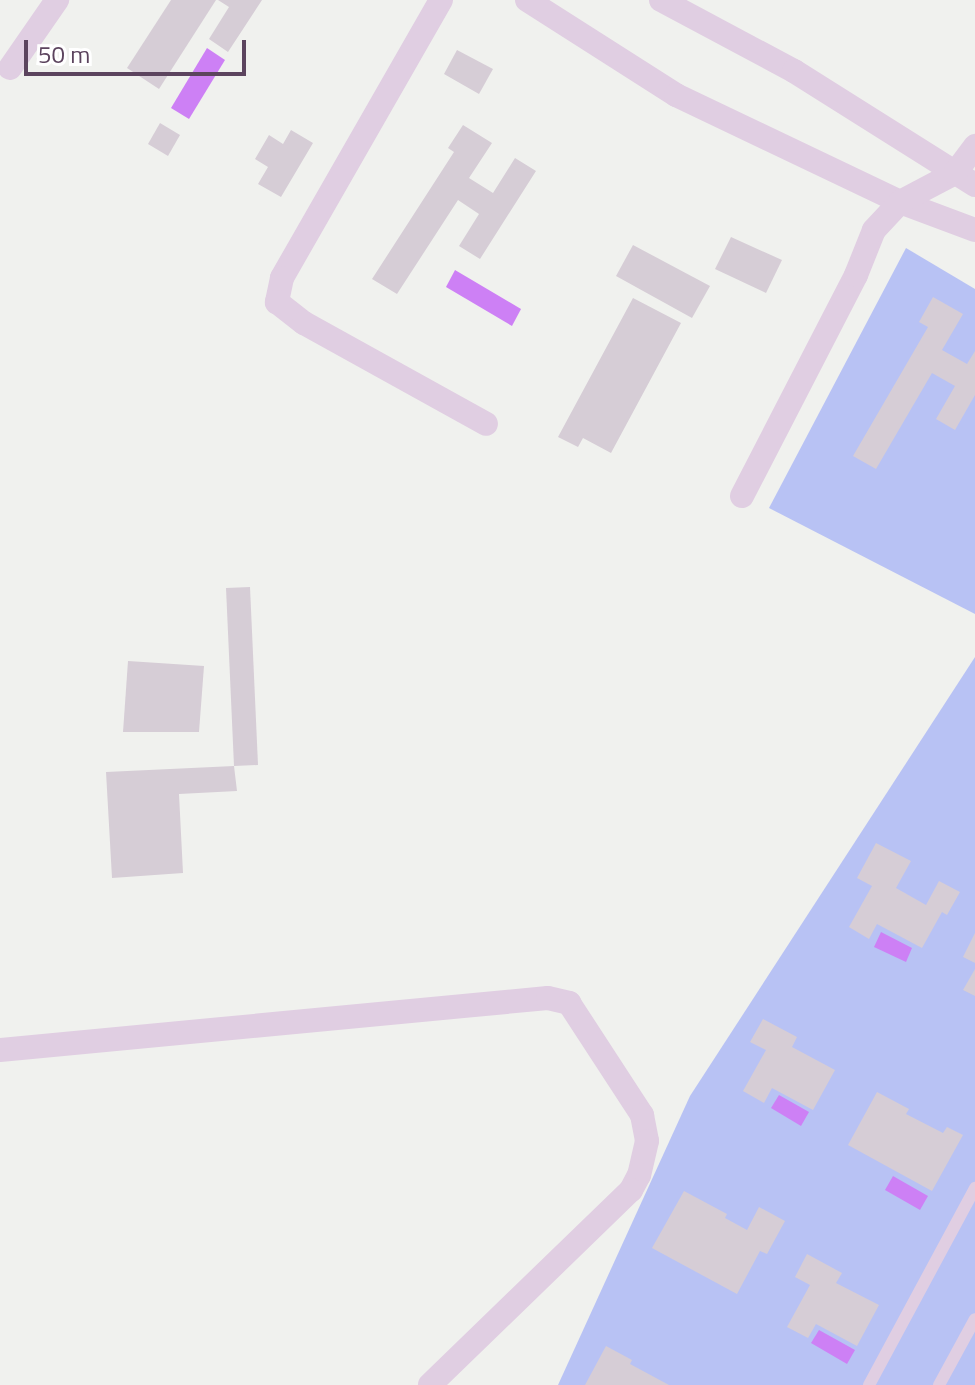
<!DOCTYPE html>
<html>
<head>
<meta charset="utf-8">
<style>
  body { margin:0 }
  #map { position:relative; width:975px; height:1385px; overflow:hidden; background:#f0f1ee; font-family:"Titillium Web",sans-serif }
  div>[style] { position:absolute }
  .green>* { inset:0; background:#b8c2f4 }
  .water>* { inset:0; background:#cd80f5 }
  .building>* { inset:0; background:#d6cdd6 }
  .service>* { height:12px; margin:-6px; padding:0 6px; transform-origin:6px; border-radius:6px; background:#e0cee2 }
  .minor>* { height:24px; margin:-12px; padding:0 12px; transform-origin:12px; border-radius:12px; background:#e0cee2 }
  span { translate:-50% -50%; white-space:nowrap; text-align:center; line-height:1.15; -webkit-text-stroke:7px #fff; paint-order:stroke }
  .scale { position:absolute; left:24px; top:40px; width:222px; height:36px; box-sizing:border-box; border:4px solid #5c445e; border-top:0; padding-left:10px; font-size:24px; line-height:28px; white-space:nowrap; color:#5c445e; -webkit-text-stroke:6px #fff; paint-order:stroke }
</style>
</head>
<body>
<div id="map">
  <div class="green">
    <i style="clip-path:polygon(906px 248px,975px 289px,975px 614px,769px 508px)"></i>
    <i style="clip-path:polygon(975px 657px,975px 1385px,558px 1385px,690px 1096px)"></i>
  </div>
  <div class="water">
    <i style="clip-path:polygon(207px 48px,225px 60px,189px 119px,171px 108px)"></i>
    <i style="clip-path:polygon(455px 270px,521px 309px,512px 326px,446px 287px)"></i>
    <i style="clip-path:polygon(881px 932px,912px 948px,906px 962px,874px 947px)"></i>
    <i style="clip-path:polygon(779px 1095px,809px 1112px,801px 1126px,771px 1108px)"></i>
    <i style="clip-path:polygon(893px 1176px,928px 1196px,920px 1210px,885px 1190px)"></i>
    <i style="clip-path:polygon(819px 1330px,855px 1350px,847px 1364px,811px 1343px)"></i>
  </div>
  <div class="building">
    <i style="clip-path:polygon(171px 0,216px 0,159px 89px,127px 68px)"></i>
    <i style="clip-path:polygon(218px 0,262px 0,228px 52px,209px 39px,229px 7px)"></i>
    <i style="clip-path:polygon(457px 50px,493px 69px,479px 94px,444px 74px)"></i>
    <i style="clip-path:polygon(160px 123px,180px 135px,168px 156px,148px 144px)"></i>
    <i style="clip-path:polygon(463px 125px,492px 143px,469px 178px,493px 193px,515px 158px,536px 171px,480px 259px,459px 246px,479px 214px,458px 200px,397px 294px,372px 279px,454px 152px,448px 148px)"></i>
    <i style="clip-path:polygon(291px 130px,313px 143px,281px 197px,258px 184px,268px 167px,255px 159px,269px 135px,283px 144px)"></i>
    <i style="clip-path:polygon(731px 237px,782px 260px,766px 293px,715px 269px)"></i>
    <i style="clip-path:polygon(633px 245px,710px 286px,692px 318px,616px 276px)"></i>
    <i style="clip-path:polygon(933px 297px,963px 314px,942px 350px,967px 364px,975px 351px,975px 395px,955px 430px,936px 419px,955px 386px,932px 373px,876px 469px,853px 456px,928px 327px,919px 322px)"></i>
    <i style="clip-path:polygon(633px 298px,681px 323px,611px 453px,583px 438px,578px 447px,558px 437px)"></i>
    <i style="clip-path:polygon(250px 587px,258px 765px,234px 766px,226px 588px)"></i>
    <i style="clip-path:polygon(128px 661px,204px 666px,199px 732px,123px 732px)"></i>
    <i style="clip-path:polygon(234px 766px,237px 791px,179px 794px,183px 873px,112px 878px,106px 772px)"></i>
    <i style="clip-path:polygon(876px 843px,911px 861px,896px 888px,926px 905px,939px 881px,960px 892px,947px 915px,942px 912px,922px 948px,877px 924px,869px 939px,849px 927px,872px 886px,857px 878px)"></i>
    <i style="clip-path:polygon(975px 933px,975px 963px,963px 957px)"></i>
    <i style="clip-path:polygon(975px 969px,975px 996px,963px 990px)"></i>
    <i style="clip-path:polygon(763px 1019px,797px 1037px,792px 1047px,835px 1070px,813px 1110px,772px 1088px,764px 1103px,743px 1091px,766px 1050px,750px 1042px)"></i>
    <i style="clip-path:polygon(877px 1092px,909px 1109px,906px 1114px,943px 1133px,947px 1127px,963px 1135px,932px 1191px,848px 1145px)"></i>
    <i style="clip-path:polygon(684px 1191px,727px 1214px,725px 1218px,747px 1230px,759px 1207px,785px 1221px,767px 1254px,760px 1251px,737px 1294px,652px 1248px)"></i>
    <i style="clip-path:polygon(807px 1254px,842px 1273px,836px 1283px,879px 1305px,857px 1346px,816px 1324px,808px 1338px,787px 1327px,810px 1285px,795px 1277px)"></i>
    <i style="clip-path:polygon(606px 1346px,632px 1360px,630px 1364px,669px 1385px,585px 1385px)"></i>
  </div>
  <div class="service">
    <i style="left:869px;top:1385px;width:224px;rotate:-61.7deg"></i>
    <i style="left:939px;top:1385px;width:75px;rotate:-61.4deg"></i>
  </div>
  <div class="minor">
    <i style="left:441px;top:0;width:320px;rotate:119.8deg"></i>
    <i style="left:282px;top:278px;width:25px;rotate:102deg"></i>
    <i style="left:277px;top:302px;width:34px;rotate:38deg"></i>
    <i style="left:304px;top:323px;width:208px;rotate:29deg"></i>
    <i style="left:527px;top:0;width:177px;rotate:32.5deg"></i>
    <i style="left:676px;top:95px;width:248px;rotate:25.5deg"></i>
    <i style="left:900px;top:202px;width:80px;rotate:20.5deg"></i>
    <i style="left:661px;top:0;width:151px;rotate:28.1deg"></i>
    <i style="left:794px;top:71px;width:214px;rotate:32.2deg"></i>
    <i style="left:10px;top:68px;width:83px;rotate:-55.3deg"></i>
    <i style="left:742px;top:496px;width:249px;rotate:-62.7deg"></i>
    <i style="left:856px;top:275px;width:48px;rotate:-68.2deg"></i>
    <i style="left:874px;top:230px;width:38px;rotate:-47deg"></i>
    <i style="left:900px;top:202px;width:62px;rotate:-27.8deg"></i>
    <i style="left:955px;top:173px;width:34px;rotate:-53deg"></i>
    <i style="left:0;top:1050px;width:550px;rotate:-5.42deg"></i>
    <i style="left:548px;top:998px;width:22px;rotate:13deg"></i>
    <i style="left:569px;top:1003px;width:134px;rotate:56.9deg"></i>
    <i style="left:642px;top:1115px;width:26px;rotate:79deg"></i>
    <i style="left:647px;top:1141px;width:35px;rotate:103deg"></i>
    <i style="left:639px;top:1175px;width:17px;rotate:118deg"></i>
    <i style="left:631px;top:1190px;width:280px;rotate:135.9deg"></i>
  </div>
  <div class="scale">50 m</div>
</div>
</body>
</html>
